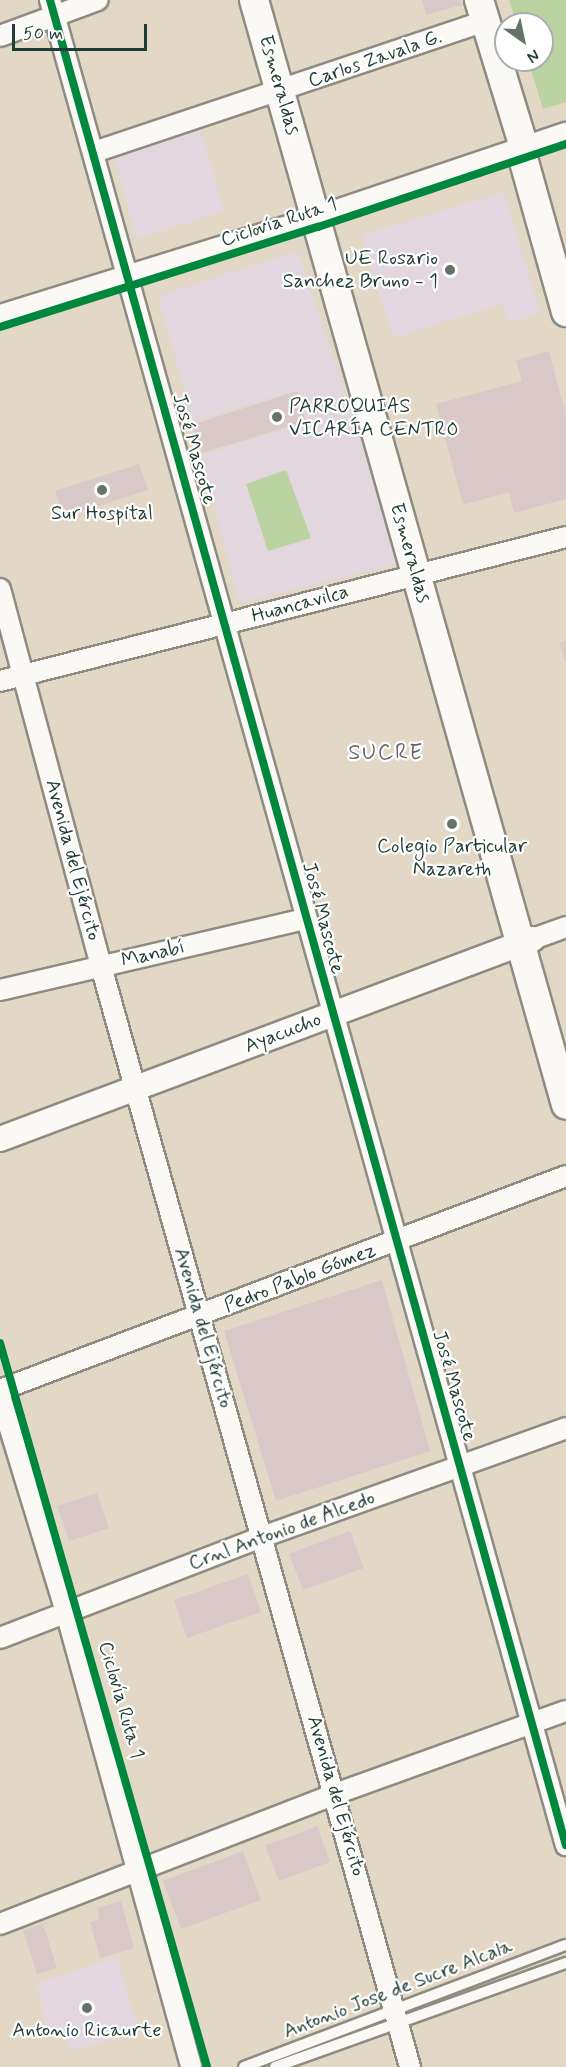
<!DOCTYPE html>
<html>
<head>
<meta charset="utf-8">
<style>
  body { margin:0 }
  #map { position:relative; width:566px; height:2067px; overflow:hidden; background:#e3d8c6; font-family:Mynerve,sans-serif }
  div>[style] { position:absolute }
  .built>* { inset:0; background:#e2d6df }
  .green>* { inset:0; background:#bad3a1 }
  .building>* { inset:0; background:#d9c9c9 }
  .roads { filter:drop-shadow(2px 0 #8c8c81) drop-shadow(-2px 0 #8c8c81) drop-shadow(0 2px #8c8c81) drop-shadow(0 -2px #8c8c81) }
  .service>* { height:10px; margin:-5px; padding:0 5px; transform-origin:5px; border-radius:5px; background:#fbf9f6 }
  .minor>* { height:20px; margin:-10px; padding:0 10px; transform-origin:10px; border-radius:10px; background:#fbf9f6 }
  .tertiary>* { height:24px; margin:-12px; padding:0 12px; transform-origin:12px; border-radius:12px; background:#fbf9f6 }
  .secondary>* { height:28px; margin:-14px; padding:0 14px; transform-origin:14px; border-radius:14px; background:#fbf9f6 }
  .cycleway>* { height:8px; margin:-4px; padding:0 4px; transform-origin:4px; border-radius:4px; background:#00873e }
  .dots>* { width:16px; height:16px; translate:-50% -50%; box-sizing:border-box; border:3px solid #fff; border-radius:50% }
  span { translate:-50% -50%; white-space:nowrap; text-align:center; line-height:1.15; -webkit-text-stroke:4.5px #fff; paint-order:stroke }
  .street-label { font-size:20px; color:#1f3d34 }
  .poi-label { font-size:20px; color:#1f3d34 }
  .right { translate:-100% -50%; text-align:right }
  .left { translate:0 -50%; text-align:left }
  .quarter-label { font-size:22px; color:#64636c; letter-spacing:1.5px }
  .north { position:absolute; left:494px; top:12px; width:60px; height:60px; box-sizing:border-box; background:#fff; border:2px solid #a5b1ae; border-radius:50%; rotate:147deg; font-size:16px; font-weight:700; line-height:24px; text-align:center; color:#1f3d34 }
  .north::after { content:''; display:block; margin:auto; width:21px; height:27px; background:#647367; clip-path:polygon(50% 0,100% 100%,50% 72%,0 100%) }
  .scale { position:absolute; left:12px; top:24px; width:135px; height:27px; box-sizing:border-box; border:3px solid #1f3d34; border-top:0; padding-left:8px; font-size:18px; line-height:21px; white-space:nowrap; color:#1f3d34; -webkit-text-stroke:4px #fff; paint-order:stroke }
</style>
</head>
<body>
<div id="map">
  <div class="built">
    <i style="clip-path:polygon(200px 126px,224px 211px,137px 239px,113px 153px)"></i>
    <i style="clip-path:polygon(504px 192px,540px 313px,508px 323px,502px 304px,393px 338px,362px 235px)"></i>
    <i style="clip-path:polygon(298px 251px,401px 563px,239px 603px,202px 455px,307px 422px,297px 390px,193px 422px,158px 296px)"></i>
    <i style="clip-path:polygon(117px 1957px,139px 2033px,72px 2051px,64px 2033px,47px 2033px,37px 1983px)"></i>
  </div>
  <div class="green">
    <i style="clip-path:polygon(509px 0,566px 0,566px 102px,543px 109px,528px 60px,542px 60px,542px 24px,517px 24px)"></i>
    <i style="clip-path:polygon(286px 470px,311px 538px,268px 551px,246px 484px)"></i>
  </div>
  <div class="building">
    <i style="clip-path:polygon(422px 0,460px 0,462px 5px,426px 15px)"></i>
    <i style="clip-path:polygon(549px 351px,566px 415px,566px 499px,514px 513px,509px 492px,463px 505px,436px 404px,522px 381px,516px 360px)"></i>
    <i style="clip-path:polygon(297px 391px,306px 421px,202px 453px,192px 425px)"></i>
    <i style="clip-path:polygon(139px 464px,148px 490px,64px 517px,55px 491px)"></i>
    <i style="clip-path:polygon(566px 641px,566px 661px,565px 661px,560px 643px)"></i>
    <i style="clip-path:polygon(382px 1280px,430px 1451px,276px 1501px,224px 1331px)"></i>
    <i style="clip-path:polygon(97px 1493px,109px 1528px,69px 1541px,57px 1506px)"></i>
    <i style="clip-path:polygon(350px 1531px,364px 1568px,303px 1590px,289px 1554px)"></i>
    <i style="clip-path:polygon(248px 1574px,261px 1612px,187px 1638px,174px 1600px)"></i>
    <i style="clip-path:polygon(317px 1826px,330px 1862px,279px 1881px,265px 1846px)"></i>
    <i style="clip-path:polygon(243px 1851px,261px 1900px,181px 1929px,163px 1881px)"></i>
    <i style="clip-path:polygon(121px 1901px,134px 1948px,100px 1958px,90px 1922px,100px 1919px,97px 1908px)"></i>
    <i style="clip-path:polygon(43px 1924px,57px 1968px,37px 1974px,23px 1930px)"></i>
  </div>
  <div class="roads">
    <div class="service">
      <i style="left:244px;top:2067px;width:344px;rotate:-20.8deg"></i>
      <i style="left:275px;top:2067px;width:309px;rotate:-19.7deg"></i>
    </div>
    <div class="minor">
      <i style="left:50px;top:0;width:1916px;rotate:74.38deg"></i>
      <i style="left:0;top:36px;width:104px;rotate:-20.2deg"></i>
      <i style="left:94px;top:152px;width:412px;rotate:-18.5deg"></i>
      <i style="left:0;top:315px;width:312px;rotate:-17.2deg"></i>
      <i style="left:298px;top:223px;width:283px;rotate:-18.6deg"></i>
      <i style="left:0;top:589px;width:390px;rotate:75deg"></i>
      <i style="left:101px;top:966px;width:1144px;rotate:74.32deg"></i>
      <i style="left:0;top:681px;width:584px;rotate:-14.27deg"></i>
      <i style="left:533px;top:939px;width:35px;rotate:-20deg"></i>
      <i style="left:0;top:990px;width:313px;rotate:-13.1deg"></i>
      <i style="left:0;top:1390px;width:605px;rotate:-20.71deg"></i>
      <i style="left:0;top:1396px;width:226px;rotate:73deg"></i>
      <i style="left:66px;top:1612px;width:472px;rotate:74.6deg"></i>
      <i style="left:0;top:1638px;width:281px;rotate:-21.1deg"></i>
      <i style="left:262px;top:1537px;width:323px;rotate:-19.7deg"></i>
      <i style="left:0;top:1924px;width:359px;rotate:-21.2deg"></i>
      <i style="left:335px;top:1794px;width:245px;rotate:-19.8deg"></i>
    </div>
    <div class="tertiary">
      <i style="left:0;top:1139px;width:569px;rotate:-20.57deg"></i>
    </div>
    <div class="secondary">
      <i style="left:254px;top:0;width:1148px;rotate:74.23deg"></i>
      <i style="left:479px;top:0;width:154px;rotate:73deg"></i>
      <i style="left:524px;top:147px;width:11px;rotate:95deg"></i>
      <i style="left:523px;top:158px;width:160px;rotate:74.4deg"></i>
    </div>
  </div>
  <div class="cycleway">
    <i style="left:50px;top:0;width:1916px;rotate:74.38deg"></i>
    <i style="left:0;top:327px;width:333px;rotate:-17.5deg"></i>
    <i style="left:318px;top:227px;width:262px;rotate:-18.5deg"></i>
    <i style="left:0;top:1343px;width:753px;rotate:74.04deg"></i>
  </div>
  <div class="dots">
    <i style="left:450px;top:270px;background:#647367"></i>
    <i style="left:277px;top:417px;background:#647367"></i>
    <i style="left:102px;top:490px;background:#647367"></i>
    <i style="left:452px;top:824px;background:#647367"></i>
    <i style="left:87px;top:2008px;background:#647367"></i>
  </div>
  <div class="street-label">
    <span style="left:375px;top:59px;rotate:-19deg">Carlos Zavala G.</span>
    <span style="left:279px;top:85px;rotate:74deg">Esmeraldas</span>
    <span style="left:279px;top:222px;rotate:-18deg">Ciclovía Ruta 1</span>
    <span style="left:194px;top:449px;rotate:74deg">José Mascote</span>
    <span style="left:410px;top:553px;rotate:74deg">Esmeraldas</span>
    <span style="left:300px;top:604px;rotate:-15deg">Huancavilca</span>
    <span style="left:73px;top:860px;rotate:75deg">Avenida del Ejército</span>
    <span style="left:323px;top:918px;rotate:75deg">José Mascote</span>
    <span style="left:153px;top:954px;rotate:-13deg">Manabí</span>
    <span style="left:283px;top:1033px;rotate:-21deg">Ayacucho</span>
    <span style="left:300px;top:1278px;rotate:-21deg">Pedro Pablo Gómez</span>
    <span style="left:203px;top:1328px;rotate:74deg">Avenida del Ejército</span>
    <span style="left:454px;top:1386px;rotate:74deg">José Mascote</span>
    <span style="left:282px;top:1531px;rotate:-20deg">Crnl Antonio de Alcedo</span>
    <span style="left:121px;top:1700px;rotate:74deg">Ciclovía Ruta 1</span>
    <span style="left:336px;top:1796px;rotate:74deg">Avenida del Ejército</span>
    <span style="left:398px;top:1989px;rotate:-21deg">Antonio Jose de Sucre Alcala</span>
  </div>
  <div class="poi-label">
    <span class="right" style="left:438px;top:270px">UE Rosario<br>Sanchez Bruno - 1</span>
    <span class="left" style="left:289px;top:418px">PARROQUIAS<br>VICARÍA CENTRO</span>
    <span style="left:102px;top:513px">Sur Hospital</span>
    <span style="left:452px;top:858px">Colegio Particular<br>Nazareth</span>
    <span style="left:87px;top:2030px">Antonio Ricaurte</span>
  </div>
  <div class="quarter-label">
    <span style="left:386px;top:754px">SUCRE</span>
  </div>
  <div class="north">N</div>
  <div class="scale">50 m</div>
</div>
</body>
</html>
